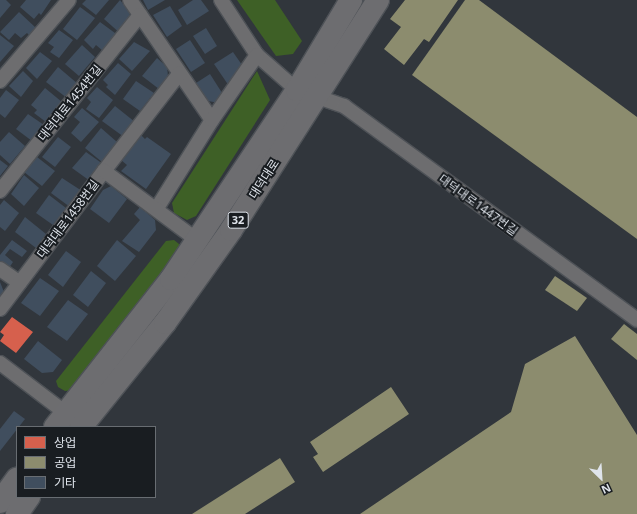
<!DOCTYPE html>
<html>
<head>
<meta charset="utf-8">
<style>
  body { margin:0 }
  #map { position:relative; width:637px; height:514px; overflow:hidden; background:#31363c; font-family:"Noto Sans","Noto Sans KR",sans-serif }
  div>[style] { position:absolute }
  .green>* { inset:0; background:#3e6026 }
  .shops>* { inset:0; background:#d6604d }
  .industry>* { inset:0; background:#8c8c6e }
  .building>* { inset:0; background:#404e5e }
  .roads { filter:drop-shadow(1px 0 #4e5257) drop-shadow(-1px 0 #4e5257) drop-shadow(0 1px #4e5257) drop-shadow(0 -1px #4e5257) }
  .street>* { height:14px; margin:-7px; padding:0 7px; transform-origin:7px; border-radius:7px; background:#6d6d6f }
  .primary>* { height:22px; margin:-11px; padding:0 11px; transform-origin:11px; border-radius:11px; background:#6d6d70 }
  span { translate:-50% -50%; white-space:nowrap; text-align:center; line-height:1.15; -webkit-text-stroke:4px #191d21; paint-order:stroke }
  .shield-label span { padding:1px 3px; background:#191d21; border:1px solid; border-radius:3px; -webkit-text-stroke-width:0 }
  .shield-label { font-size:11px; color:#dfe4eb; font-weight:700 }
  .street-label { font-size:12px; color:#dfe4eb }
  .legend { position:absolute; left:16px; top:426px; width:140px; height:72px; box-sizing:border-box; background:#191d21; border:1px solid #686d72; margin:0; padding:5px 7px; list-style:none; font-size:12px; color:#dfe4eb }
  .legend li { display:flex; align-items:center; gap:8px; height:20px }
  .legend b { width:20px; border:1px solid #686d72 }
  .north { position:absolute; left:581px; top:458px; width:40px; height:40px; -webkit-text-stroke:3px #191d21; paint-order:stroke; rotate:155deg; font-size:11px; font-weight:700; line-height:16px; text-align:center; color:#dfe4eb }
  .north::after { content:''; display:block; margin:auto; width:14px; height:18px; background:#dfe4eb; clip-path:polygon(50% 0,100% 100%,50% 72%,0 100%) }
</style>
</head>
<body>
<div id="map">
  <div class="green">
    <i style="clip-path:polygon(237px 0,275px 0,302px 41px,293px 54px,276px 56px)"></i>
    <i style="clip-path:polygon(257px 71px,270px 100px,196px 216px,187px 220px,174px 213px,172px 203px)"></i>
    <i style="clip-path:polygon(174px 240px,179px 244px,180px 251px,73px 390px,65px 391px,58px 387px,56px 381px,166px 241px)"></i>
  </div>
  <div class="shops">
    <i style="clip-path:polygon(12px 317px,33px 332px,16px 353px,0 341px,4px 335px,0 332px)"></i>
  </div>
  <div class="industry">
    <i style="clip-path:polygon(405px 0,458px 0,429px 42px,424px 39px,404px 65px,384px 49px,401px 27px,390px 19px)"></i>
    <i style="clip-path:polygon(465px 0,479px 0,637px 117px,637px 239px,412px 75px)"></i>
    <i style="clip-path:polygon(555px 276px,587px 298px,577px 311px,545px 290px)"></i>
    <i style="clip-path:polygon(624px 324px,637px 334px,637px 360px,611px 339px)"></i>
    <i style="clip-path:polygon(575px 336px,637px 435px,637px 514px,360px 514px,511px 412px,525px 364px)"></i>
    <i style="clip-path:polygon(391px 387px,409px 414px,323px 472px,313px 457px,318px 454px,310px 442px)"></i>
    <i style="clip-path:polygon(280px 458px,295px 482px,245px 514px,192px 514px)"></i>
  </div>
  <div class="building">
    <i style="clip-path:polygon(0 0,6px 0,11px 5px,0 18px)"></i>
    <i style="clip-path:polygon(26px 0,51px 0,41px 15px,39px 13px,34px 19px,20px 7px)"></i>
    <i style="clip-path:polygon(86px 0,109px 0,96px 15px,82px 4px)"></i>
    <i style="clip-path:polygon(120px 0,129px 11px,131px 21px,121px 34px,104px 19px)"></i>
    <i style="clip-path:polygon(143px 0,165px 0,148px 10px)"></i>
    <i style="clip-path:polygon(193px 0,201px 0,209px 11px,187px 25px,178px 10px)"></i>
    <i style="clip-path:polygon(170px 6px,182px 26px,167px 37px,153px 15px)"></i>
    <i style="clip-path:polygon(80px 7px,95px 18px,77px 40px,63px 29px)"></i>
    <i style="clip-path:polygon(19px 12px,36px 28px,29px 35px,27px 33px,21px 38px,15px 33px,9px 40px,0 32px)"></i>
    <i style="clip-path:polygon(100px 22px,119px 36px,103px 51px,96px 45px,93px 49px,84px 40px)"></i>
    <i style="clip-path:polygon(206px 28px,217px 46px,205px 54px,193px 36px)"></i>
    <i style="clip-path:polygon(59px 30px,73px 40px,59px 58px,50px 52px,54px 47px,48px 43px)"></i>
    <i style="clip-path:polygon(0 35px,14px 46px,0 62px)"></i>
    <i style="clip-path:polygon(190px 40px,205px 63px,191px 72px,176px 49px)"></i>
    <i style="clip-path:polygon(134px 42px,150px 51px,132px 71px,119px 59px)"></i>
    <i style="clip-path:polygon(82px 45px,95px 57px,79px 76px,65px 64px)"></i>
    <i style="clip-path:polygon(40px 52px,52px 61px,37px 79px,26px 68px)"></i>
    <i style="clip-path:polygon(233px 52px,242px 65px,229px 86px,214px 64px)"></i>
    <i style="clip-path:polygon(157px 58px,167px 67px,168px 76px,159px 89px,142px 76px)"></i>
    <i style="clip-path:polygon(118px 63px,131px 74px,115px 95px,106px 87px,108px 85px,103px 80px)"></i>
    <i style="clip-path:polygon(58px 67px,78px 84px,67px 98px,46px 82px)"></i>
    <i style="clip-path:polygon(23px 71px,33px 81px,21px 97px,9px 86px)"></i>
    <i style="clip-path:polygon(210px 74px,224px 96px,219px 103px,208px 101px,196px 83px)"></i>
    <i style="clip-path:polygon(136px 81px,154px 93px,140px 111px,123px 99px)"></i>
    <i style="clip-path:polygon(97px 87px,113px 100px,99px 118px,86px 109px,91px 102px,87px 98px)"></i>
    <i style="clip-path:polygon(45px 88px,62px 102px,46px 122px,34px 113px,37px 110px,31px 105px)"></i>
    <i style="clip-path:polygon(6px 90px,19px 100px,5px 118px,0 114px,0 98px)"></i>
    <i style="clip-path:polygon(115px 106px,135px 122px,124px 137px,102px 121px)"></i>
    <i style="clip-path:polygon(82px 108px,99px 122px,81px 142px,71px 133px,80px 122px,74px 117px)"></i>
    <i style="clip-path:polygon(28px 114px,44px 125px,32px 141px,16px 129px)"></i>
    <i style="clip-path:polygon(101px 128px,117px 142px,102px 162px,85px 148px)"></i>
    <i style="clip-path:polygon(9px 132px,25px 146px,10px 164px,0 155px,0 142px)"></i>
    <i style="clip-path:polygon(140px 134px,145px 139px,147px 137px,171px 154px,146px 189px,121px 171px,127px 165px,121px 160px)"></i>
    <i style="clip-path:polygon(58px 137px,71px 147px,55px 167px,42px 157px)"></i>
    <i style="clip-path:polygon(86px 152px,103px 164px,90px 181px,72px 168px)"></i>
    <i style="clip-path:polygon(37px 157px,55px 171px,42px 186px,24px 172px)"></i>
    <i style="clip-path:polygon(0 160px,8px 166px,0 176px)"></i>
    <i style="clip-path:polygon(24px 175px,39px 188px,24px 206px,11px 194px)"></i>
    <i style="clip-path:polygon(62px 178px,82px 191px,70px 207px,51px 193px)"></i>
    <i style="clip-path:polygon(111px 186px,127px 199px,109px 223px,90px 209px,103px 190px)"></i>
    <i style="clip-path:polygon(49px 195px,66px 208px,53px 225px,36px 213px)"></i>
    <i style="clip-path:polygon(4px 200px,19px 213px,5px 231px,0 227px,0 205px)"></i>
    <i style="clip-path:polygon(140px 207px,155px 220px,156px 230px,139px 252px,122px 241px,140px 220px,134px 214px)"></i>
    <i style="clip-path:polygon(25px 217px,46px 234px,36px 248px,15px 232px)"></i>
    <i style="clip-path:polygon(12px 240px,27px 251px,22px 257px,10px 249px,5px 255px,13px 262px,9px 268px,0 262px,0 255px)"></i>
    <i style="clip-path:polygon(117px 240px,136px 256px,115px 281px,97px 266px)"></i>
    <i style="clip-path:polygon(66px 251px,81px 262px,63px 287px,48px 275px)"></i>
    <i style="clip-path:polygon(91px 271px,106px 283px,88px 307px,73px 295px)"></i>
    <i style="clip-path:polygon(40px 278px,59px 291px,40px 316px,21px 303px)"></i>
    <i style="clip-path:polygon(0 282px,4px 292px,0 298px)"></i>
    <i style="clip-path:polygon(68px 300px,88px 314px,67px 341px,47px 327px)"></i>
    <i style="clip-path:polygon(38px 341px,62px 360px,53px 372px,42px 373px,24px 359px)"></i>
    <i style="clip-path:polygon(14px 411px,25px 419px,0 451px,0 429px)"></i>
  </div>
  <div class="roads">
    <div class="street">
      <i style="left:130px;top:0;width:145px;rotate:55.7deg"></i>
      <i style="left:221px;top:0;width:66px;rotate:56.8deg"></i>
      <i style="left:257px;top:55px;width:53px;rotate:41.2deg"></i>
      <i style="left:297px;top:90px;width:50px;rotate:18.8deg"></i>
      <i style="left:344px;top:106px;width:363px;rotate:36.1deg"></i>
      <i style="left:0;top:81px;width:106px;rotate:-49.6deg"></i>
      <i style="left:104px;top:171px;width:123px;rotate:-52.3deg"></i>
      <i style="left:0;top:191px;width:225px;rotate:-51.5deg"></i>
      <i style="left:157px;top:208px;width:104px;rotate:-58deg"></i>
      <i style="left:212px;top:120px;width:79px;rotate:-55.3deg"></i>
      <i style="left:0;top:269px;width:24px;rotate:35deg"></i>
      <i style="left:0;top:309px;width:173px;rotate:-53deg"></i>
      <i style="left:104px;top:171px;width:116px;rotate:36.6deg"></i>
      <i style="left:0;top:363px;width:89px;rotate:37.3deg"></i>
    </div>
    <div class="primary">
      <i style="left:55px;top:427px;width:188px;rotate:-51.9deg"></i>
      <i style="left:171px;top:279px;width:227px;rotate:-56.3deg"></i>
      <i style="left:297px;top:90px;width:105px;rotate:-59deg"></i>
      <i style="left:81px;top:427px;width:134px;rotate:-51.1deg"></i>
      <i style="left:165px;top:323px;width:114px;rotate:-54.6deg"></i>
      <i style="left:231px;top:230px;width:273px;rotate:-57.4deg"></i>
      <i style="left:0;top:502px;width:29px;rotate:-54deg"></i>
      <i style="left:17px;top:514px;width:21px;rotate:-55deg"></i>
    </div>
  </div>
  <div class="shield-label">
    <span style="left:238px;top:220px">32</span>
  </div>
  <div class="street-label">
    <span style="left:70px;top:103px;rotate:-51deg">대덕대로1454번길</span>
    <span style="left:264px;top:179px;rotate:-57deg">대덕대로</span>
    <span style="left:478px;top:205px;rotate:36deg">대덕대로1447번길</span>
    <span style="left:68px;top:219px;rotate:-53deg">대덕대로1458번길</span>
  </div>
  <ul class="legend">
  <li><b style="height:11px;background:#d6604d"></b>상업</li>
  <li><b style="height:11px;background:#8c8c6e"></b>공업</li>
  <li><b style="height:11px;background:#404e5e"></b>기타</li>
  </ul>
  <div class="north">N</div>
</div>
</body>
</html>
